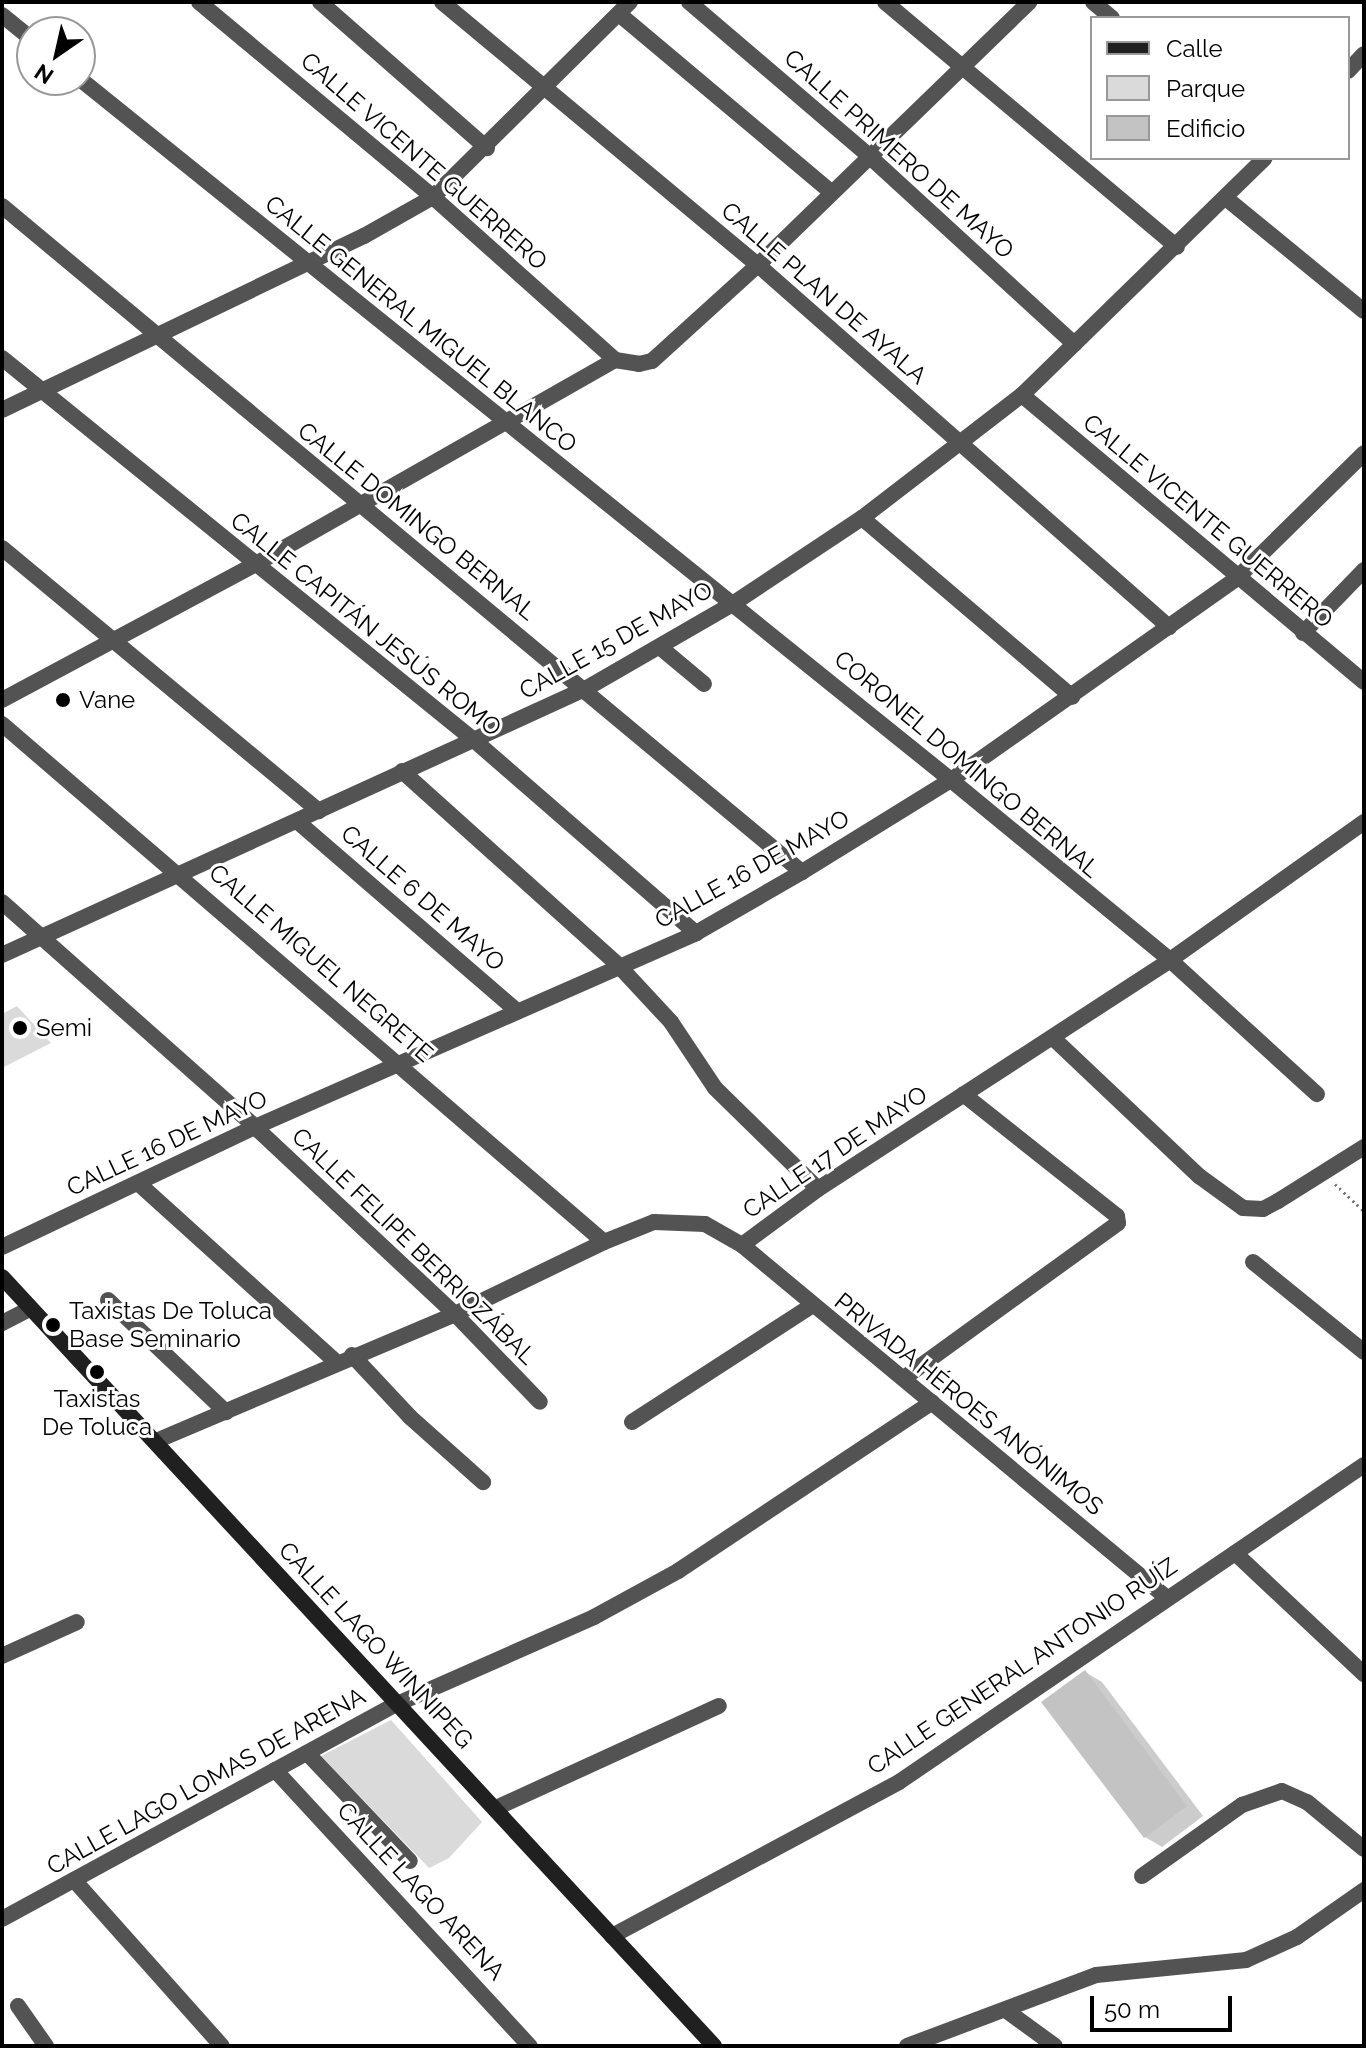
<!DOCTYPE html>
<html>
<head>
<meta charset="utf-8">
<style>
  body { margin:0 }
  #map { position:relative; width:1366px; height:2048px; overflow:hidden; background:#fff; font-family:Raleway,sans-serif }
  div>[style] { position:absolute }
  .green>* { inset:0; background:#dadada }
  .shadow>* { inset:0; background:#0003 }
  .building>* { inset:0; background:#c3c3c3 }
  .path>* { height:3px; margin-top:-1.5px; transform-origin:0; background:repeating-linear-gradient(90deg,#757575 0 2px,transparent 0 6px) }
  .street>* { height:16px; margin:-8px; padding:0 8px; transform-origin:8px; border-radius:8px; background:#535353 }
  .secondary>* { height:16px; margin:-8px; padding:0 8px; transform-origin:8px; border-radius:8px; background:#202020 }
  .dots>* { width:22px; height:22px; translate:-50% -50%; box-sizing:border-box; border:4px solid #fff; border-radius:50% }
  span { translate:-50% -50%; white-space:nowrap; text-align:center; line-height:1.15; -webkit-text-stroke:6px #fff; paint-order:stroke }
  .street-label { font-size:24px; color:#000 }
  .poi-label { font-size:24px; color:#000 }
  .left { translate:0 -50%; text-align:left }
  .frame { position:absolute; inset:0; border:4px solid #000; pointer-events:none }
  .legend { position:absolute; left:1090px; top:16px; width:260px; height:144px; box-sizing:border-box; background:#fff; border:2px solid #999; margin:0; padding:10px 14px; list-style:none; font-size:24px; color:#000 }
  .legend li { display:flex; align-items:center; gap:16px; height:40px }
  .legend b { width:40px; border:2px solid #999 }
  .north { position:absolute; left:16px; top:16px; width:80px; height:80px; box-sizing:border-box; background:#fff; border:2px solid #999; border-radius:50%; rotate:214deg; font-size:22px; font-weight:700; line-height:32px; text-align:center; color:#000 }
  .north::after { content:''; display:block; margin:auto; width:28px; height:36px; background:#000; clip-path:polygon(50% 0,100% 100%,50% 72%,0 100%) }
  .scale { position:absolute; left:1090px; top:1996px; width:142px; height:36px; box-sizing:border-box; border:4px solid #000; border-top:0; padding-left:10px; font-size:24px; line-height:28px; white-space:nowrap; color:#000; -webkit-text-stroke:6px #fff; paint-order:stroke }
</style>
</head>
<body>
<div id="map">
  <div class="green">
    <i style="clip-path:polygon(17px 1006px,51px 1043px,2px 1068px,2px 1014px)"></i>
    <i style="clip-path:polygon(391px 1720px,482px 1822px,449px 1858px,429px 1868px,321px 1756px)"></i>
  </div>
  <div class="shadow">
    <i style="clip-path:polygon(1085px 1672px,1102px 1682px,1203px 1816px,1162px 1847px,1145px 1837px)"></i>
  </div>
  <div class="building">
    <i style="clip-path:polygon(1085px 1670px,1187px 1806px,1144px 1838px,1041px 1702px)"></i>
  </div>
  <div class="path">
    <i style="left:1335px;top:1184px;width:40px;rotate:43deg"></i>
  </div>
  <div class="street">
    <i style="left:199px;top:2px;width:305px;rotate:39.8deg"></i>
    <i style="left:433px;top:197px;width:244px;rotate:41.8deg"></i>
    <i style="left:615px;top:360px;width:24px;rotate:9deg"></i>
    <i style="left:639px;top:364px;width:13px;rotate:-13deg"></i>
    <i style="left:652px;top:361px;width:143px;rotate:-42.2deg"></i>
    <i style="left:758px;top:265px;width:378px;rotate:-44.1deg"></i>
    <i style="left:320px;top:2px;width:222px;rotate:41.2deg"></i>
    <i style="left:442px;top:2px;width:411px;rotate:39.8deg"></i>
    <i style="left:758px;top:265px;width:548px;rotate:41.37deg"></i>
    <i style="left:689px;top:2px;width:235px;rotate:40.5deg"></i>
    <i style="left:868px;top:155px;width:280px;rotate:42.5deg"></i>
    <i style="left:885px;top:2px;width:381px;rotate:40deg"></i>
    <i style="left:1093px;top:2px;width:25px;rotate:40deg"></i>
    <i style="left:619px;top:14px;width:275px;rotate:40deg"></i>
    <i style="left:2px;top:15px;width:38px;rotate:39deg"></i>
    <i style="left:1348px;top:71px;width:23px;rotate:-47deg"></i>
    <i style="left:80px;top:79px;width:1118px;rotate:38.83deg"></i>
    <i style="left:951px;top:780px;width:283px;rotate:39.4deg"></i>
    <i style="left:1170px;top:960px;width:199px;rotate:42.4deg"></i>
    <i style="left:1227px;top:199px;width:177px;rotate:39.3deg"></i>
    <i style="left:2px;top:206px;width:1041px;rotate:39.78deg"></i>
    <i style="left:2px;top:358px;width:609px;rotate:39deg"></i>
    <i style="left:475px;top:741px;width:293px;rotate:41deg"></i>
    <i style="left:1022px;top:395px;width:446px;rotate:40deg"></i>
    <i style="left:2px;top:410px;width:402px;rotate:-25.7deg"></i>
    <i style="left:364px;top:236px;width:79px;rotate:-29.5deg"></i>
    <i style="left:433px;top:197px;width:277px;rotate:-44.7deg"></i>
    <i style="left:862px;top:518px;width:276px;rotate:40.4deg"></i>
    <i style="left:2px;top:548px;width:412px;rotate:39.7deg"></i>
    <i style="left:1303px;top:633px;width:88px;rotate:-45.9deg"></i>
    <i style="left:661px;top:648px;width:56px;rotate:39.9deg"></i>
    <i style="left:2px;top:700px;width:286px;rotate:-28.2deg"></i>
    <i style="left:254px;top:565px;width:415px;rotate:-29.6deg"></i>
    <i style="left:2px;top:724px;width:794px;rotate:40.71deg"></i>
    <i style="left:402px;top:771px;width:292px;rotate:41.9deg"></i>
    <i style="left:619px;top:966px;width:76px;rotate:47.1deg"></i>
    <i style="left:671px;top:1022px;width:79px;rotate:56.3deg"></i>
    <i style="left:715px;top:1088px;width:144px;rotate:44.4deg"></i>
    <i style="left:298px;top:822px;width:289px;rotate:40.8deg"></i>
    <i style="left:2px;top:902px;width:339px;rotate:41.6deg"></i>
    <i style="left:255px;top:1127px;width:274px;rotate:43.1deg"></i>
    <i style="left:455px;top:1314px;width:122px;rotate:46deg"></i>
    <i style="left:2px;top:955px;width:643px;rotate:-24.53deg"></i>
    <i style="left:587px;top:688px;width:170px;rotate:-30deg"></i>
    <i style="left:734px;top:603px;width:154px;rotate:-33.6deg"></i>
    <i style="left:862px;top:518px;width:202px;rotate:-37.6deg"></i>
    <i style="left:1022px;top:395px;width:339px;rotate:-44.3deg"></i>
    <i style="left:1053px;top:1038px;width:201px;rotate:43.4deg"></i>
    <i style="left:1199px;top:1176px;width:54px;rotate:36deg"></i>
    <i style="left:1243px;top:1208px;width:20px;rotate:3deg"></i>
    <i style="left:1263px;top:1209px;width:17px;rotate:-28deg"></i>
    <i style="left:1278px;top:1201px;width:102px;rotate:-32.1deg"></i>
    <i style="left:138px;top:1183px;width:267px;rotate:42.1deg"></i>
    <i style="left:742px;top:1245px;width:94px;rotate:-36.4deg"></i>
    <i style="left:818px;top:1189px;width:420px;rotate:-33deg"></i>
    <i style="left:1170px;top:960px;width:238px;rotate:-35.4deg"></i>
    <i style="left:2px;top:1247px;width:280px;rotate:-25.4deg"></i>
    <i style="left:255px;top:1127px;width:482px;rotate:-23.7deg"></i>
    <i style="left:696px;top:933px;width:122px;rotate:-29.9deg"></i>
    <i style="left:802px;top:872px;width:175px;rotate:-31.7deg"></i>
    <i style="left:951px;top:780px;width:350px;rotate:-35.2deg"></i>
    <i style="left:1237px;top:578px;width:178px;rotate:-44.5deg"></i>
    <i style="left:1253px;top:1262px;width:143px;rotate:39deg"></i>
    <i style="left:108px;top:1300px;width:163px;rotate:43.5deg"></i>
    <i style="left:2px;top:1323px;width:30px;rotate:-27deg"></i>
    <i style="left:352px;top:1355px;width:85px;rotate:46.9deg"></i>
    <i style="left:410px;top:1417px;width:98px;rotate:41.7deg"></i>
    <i style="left:904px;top:1378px;width:264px;rotate:-35.9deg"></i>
    <i style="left:1118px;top:1223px;width:7px;rotate:-98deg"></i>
    <i style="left:1117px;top:1216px;width:196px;rotate:-141.6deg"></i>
    <i style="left:632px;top:1422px;width:213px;rotate:-32.9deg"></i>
    <i style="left:156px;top:1441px;width:325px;rotate:-23deg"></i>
    <i style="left:455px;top:1314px;width:165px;rotate:-25.8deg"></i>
    <i style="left:604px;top:1242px;width:54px;rotate:-21.8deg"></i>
    <i style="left:654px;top:1222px;width:51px;rotate:2.2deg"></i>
    <i style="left:705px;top:1224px;width:43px;rotate:29.6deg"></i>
    <i style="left:742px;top:1245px;width:552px;rotate:39.71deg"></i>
    <i style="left:1235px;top:1553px;width:177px;rotate:43.2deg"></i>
    <i style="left:2px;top:1656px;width:82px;rotate:-24.4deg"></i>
    <i style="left:307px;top:1753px;width:149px;rotate:46.4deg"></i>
    <i style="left:275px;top:1770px;width:376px;rotate:47.3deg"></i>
    <i style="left:496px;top:1808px;width:245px;rotate:-24.6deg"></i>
    <i style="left:1142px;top:1876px;width:123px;rotate:-35.4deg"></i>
    <i style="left:1242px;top:1805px;width:42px;rotate:-19.3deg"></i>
    <i style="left:1282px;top:1791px;width:27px;rotate:24deg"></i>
    <i style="left:1307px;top:1802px;width:74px;rotate:39.5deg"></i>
    <i style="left:74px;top:1880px;width:222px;rotate:48.3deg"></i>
    <i style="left:2px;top:1919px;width:450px;rotate:-28.6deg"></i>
    <i style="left:397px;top:1704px;width:215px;rotate:-23.8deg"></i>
    <i style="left:594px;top:1617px;width:96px;rotate:-28.7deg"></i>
    <i style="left:678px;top:1571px;width:305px;rotate:-33.6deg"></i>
    <i style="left:612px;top:1936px;width:326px;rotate:-28.2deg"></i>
    <i style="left:899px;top:1782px;width:563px;rotate:-34.28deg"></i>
    <i style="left:18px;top:2006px;width:49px;rotate:55deg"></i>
    <i style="left:1007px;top:2011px;width:59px;rotate:36.1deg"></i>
    <i style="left:907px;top:2046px;width:202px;rotate:-20.6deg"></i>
    <i style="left:1096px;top:1975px;width:151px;rotate:-5.7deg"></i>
    <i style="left:1246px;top:1960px;width:56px;rotate:-24.3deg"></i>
    <i style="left:1297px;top:1937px;width:82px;rotate:-35deg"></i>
  </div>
  <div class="secondary">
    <i style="left:2px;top:1277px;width:1048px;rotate:47.2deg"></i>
  </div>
  <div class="dots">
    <i style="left:63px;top:700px;background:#000"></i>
    <i style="left:20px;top:1028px;background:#000"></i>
    <i style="left:53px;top:1325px;background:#000"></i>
    <i style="left:97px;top:1372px;background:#000"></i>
  </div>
  <div class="street-label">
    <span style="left:899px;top:154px;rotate:42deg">CALLE PRIMERO DE MAYO</span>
    <span style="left:424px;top:161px;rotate:41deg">CALLE VICENTE GUERRERO</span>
    <span style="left:824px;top:293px;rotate:41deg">CALLE PLAN DE AYALA</span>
    <span style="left:421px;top:324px;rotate:39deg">CALLE GENERAL MIGUEL BLANCO</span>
    <span style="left:417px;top:521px;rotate:39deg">CALLE DOMINGO BERNAL</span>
    <span style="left:1208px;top:521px;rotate:40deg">CALLE VICENTE GUERRERO</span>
    <span style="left:366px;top:624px;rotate:39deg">CALLE CAPITÁN JESÚS ROMO</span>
    <span style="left:616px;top:640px;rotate:-29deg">CALLE 15 DE MAYO</span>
    <span style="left:967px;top:764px;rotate:40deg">CORONEL DOMINGO BERNAL</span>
    <span style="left:752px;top:869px;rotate:-29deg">CALLE 16 DE MAYO</span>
    <span style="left:423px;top:898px;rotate:41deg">CALLE 6 DE MAYO</span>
    <span style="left:321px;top:963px;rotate:41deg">CALLE MIGUEL NEGRETE</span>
    <span style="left:167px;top:1143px;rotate:-25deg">CALLE 16 DE MAYO</span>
    <span style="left:835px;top:1152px;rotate:-34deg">CALLE 17 DE MAYO</span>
    <span style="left:414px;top:1246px;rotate:44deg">CALLE FELIPE BERRIOZÁBAL</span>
    <span style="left:969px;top:1404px;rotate:39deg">PRIVADA HÉROES ANÓNIMOS</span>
    <span style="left:376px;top:1645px;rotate:47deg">CALLE LAGO WINNIPEG</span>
    <span style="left:1022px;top:1666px;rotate:-34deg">CALLE GENERAL ANTONIO RUÍZ</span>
    <span style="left:206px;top:1781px;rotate:-29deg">CALLE LAGO LOMAS DE ARENA</span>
    <span style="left:421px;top:1891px;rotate:47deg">CALLE LAGO ARENA</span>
  </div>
  <div class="poi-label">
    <span class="left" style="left:79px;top:700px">Vane</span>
    <span class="left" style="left:36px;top:1028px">Semi</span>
    <span class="left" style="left:69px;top:1325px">Taxistas De Toluca<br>Base Seminario</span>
    <span style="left:97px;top:1413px">Taxistas<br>De Toluca</span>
  </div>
  <div class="frame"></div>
  <ul class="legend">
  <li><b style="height:10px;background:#202020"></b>Calle</li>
  <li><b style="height:22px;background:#dadada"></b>Parque</li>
  <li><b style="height:22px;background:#c3c3c3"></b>Edificio</li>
  </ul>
  <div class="north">N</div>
  <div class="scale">50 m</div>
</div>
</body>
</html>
